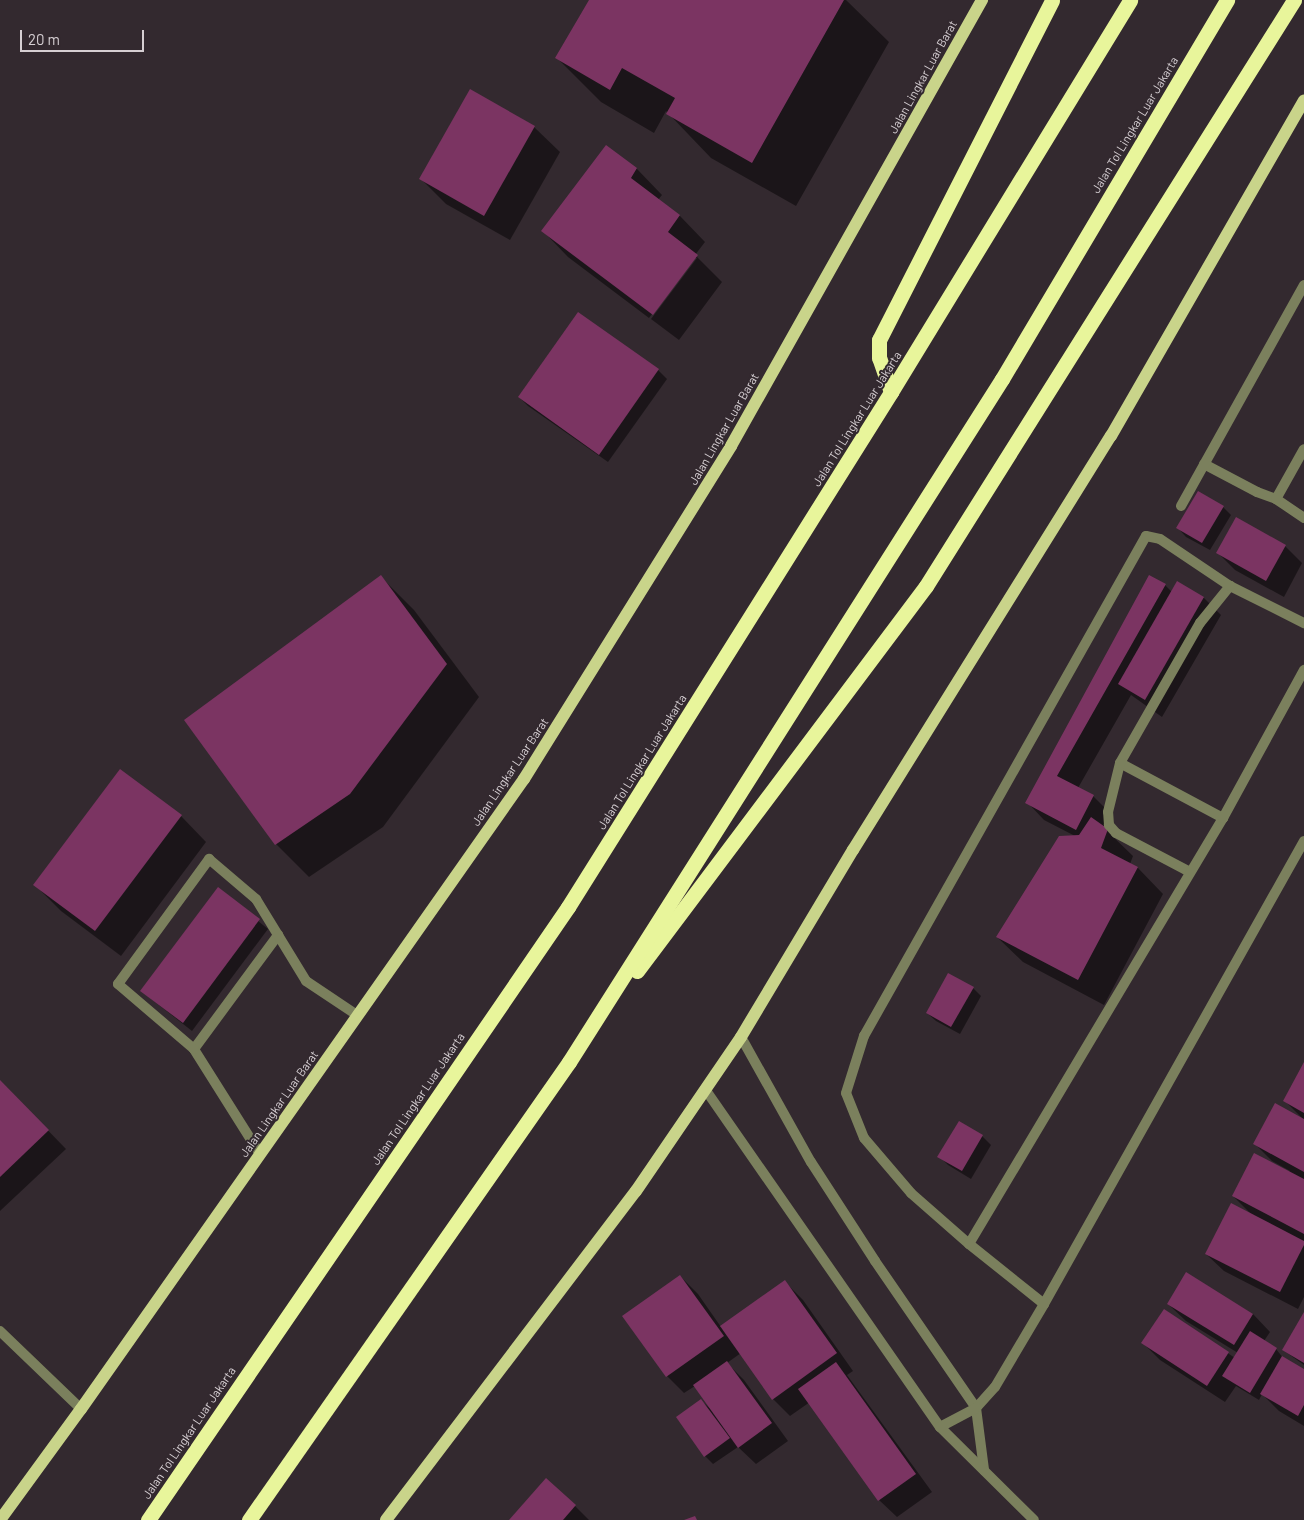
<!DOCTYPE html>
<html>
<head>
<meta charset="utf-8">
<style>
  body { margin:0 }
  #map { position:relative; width:1304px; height:1520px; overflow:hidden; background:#33292f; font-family:Barlow,sans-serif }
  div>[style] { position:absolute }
  .shadow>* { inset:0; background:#0007 }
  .building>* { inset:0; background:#7b3462 }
  .lane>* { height:10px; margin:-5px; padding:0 5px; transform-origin:5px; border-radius:5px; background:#7b805d }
  .street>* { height:10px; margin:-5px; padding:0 5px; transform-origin:5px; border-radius:5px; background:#7b805d }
  .primary>* { height:12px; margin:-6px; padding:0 6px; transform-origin:6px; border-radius:6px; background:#c9d48a }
  .highway>* { height:15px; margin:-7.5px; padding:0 7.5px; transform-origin:7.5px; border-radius:7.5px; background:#e8f59b }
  span { translate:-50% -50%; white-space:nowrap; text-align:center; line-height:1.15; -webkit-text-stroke:4px #33292f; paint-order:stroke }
  .street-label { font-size:12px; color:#d6cfd3 }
  .scale { position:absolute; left:20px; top:30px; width:124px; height:22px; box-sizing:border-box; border:2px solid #d6cfd3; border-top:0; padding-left:6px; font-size:15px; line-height:18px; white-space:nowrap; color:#d6cfd3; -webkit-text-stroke:4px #33292f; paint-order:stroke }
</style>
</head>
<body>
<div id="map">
  <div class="shadow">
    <i style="clip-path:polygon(590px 0,846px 0,889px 42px,796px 206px,711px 158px,666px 111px,654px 133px,601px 102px,557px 58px)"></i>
    <i style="clip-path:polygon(534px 127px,560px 152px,510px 240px,446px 204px,420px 178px)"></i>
    <i style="clip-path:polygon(607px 147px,637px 169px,662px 195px,658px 200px,680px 216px,705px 242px,695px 255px,722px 282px,679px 340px,651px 319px,697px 258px,694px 258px,649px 318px,568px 257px,543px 231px)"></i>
    <i style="clip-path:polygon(578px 314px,658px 370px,667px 379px,608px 462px,528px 406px,519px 397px)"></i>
    <i style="clip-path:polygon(1223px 507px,1231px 515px,1210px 550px,1186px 537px,1178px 528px)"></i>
    <i style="clip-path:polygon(1285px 546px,1302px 563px,1284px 597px,1235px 570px,1218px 553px)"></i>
    <i style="clip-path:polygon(381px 577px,414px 610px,479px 697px,383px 827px,309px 877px,276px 844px,186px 720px)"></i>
    <i style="clip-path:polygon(1178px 583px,1204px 598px,1221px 615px,1162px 717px,1131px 695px,1078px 788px,1093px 796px,1111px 814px,1104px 828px,1133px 856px,1130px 864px,1138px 868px,1163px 894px,1104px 1005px,1023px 962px,997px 937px,1075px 836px,1044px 820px,1027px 802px,1165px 585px,1172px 592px)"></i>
    <i style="clip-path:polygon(181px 816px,206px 842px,121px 956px,61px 911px,35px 885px)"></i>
    <i style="clip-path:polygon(218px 889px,268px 929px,192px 1031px,141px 991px)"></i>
    <i style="clip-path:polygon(973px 988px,981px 996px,960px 1034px,936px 1021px,927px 1013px)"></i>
    <i style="clip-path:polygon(1304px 1064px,1304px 1297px,1298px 1309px,1224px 1271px,1206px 1254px,1252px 1215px,1233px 1196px,1290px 1171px,1272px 1161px,1254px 1143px,1302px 1118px,1284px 1100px)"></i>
    <i style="clip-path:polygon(0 1081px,66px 1149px,0 1211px)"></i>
    <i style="clip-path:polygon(960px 1123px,982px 1136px,991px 1145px,971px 1179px,948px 1165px,939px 1156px)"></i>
    <i style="clip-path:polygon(680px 1276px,698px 1294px,721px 1327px,785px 1282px,803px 1300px,853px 1371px,847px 1375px,932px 1492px,897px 1517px,879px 1500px,810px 1402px,790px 1416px,773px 1399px,741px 1353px,727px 1363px,744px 1380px,788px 1441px,756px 1464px,738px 1447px,713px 1464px,705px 1456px,701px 1401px,712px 1410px,695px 1386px,684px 1393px,667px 1376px)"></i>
    <i style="clip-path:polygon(1168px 1304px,1253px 1314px,1270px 1332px,1264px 1341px,1276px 1349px,1284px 1359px,1304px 1370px,1304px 1426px,1279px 1411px,1262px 1394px,1259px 1400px,1236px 1386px,1225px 1402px,1160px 1360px,1143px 1343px,1164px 1310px,1235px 1358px,1238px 1353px,1186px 1321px)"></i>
    <i style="clip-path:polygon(1304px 1316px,1304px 1365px,1283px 1350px)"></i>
    <i style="clip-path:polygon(546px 1480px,575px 1506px,589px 1520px,511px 1520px)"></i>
  </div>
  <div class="building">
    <i style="clip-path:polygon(589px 0,844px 0,752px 163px,666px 114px,675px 98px,622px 68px,610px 90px,555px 58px)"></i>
    <i style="clip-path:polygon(470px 89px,535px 126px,484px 216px,419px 179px)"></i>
    <i style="clip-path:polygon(606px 145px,637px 168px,631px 178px,680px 215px,668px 232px,698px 255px,653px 315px,541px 231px)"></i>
    <i style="clip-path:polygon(578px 312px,659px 369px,599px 455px,518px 397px)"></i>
    <i style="clip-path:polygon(1198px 491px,1224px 506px,1202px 543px,1176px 528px)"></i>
    <i style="clip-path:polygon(1236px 517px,1286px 545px,1266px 581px,1216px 553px)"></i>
    <i style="clip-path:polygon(381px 575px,447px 664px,350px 794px,275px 845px,184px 720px)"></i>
    <i style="clip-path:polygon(1149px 575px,1166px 584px,1057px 776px,1094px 795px,1076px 830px,1025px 803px)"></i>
    <i style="clip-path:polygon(1177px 581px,1204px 597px,1145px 700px,1118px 684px)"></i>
    <i style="clip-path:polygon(120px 769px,182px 815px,95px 931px,33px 885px)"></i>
    <i style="clip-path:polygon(1091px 817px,1108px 829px,1101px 848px,1138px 867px,1078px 980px,996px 937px,1059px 836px,1079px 835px)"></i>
    <i style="clip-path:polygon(218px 887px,260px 919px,183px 1023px,140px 991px)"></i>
    <i style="clip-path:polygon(948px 973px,974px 987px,951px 1027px,926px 1013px)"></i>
    <i style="clip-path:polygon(1304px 1062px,1304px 1113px,1283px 1101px)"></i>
    <i style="clip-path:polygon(0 1080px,49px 1130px,0 1177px)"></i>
    <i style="clip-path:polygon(1275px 1103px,1304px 1119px,1304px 1172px,1253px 1144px)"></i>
    <i style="clip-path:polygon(959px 1121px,983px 1135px,962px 1171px,937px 1157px)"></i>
    <i style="clip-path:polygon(1254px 1153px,1304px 1179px,1304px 1234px,1232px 1196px)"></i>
    <i style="clip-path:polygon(1231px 1203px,1304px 1241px,1304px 1245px,1280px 1292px,1205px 1254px)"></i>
    <i style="clip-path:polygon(1186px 1272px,1253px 1314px,1234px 1345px,1167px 1304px)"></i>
    <i style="clip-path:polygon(680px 1275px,724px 1336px,666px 1377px,622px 1316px)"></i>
    <i style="clip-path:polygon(785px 1280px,837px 1353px,772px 1400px,720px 1326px)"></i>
    <i style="clip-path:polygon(1164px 1309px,1229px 1352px,1207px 1386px,1141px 1343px)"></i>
    <i style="clip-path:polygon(1304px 1312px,1304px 1363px,1282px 1350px)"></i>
    <i style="clip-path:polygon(1250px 1331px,1277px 1348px,1250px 1393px,1222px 1376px)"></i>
    <i style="clip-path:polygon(1282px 1356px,1304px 1369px,1304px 1405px,1298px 1416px,1260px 1394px)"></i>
    <i style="clip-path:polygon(727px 1361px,772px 1423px,738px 1448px,693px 1385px)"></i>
    <i style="clip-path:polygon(836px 1362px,916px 1474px,878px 1501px,798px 1389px)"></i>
    <i style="clip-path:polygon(701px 1399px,730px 1438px,704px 1457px,676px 1417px)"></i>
    <i style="clip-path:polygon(546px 1478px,576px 1505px,563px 1520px,509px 1520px)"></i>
    <i style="clip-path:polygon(695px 1516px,697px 1520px,684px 1520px)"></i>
  </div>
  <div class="lane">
    <i style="left:1204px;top:464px;width:60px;rotate:27.8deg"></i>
    <i style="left:1257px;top:492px;width:20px;rotate:20deg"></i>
    <i style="left:1276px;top:499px;width:34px;rotate:34deg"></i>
    <i style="left:1276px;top:499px;width:57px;rotate:-60.8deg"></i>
    <i style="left:1181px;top:506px;width:253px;rotate:-60.9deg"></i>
    <i style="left:1120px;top:763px;width:117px;rotate:28.1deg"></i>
    <i style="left:1190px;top:872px;width:84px;rotate:-152.2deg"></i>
    <i style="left:1116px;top:833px;width:11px;rotate:-131deg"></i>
    <i style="left:1109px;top:825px;width:13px;rotate:-94deg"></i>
    <i style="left:1108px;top:812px;width:50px;rotate:-76.2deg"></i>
    <i style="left:1120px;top:763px;width:161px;rotate:-60.3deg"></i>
    <i style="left:1200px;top:623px;width:48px;rotate:-51deg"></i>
    <i style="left:1230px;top:586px;width:83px;rotate:26.6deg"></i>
    <i style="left:194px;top:1049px;width:142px;rotate:-53.6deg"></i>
    <i style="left:260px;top:1154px;width:124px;rotate:-122.2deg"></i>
    <i style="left:194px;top:1049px;width:100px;rotate:-139.5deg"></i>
    <i style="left:118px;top:984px;width:155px;rotate:-53.9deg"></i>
    <i style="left:209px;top:859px;width:62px;rotate:40.4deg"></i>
    <i style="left:256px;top:899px;width:96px;rotate:58.6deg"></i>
    <i style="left:306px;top:981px;width:61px;rotate:33.7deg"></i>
    <i style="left:969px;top:1244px;width:77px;rotate:-138.7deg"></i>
    <i style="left:911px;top:1193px;width:72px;rotate:-130.5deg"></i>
    <i style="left:864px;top:1138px;width:48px;rotate:-111.8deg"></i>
    <i style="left:846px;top:1093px;width:60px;rotate:-72.5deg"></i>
    <i style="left:864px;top:1036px;width:574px;rotate:-60.58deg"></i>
    <i style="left:1146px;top:536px;width:14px;rotate:12deg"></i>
    <i style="left:1160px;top:539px;width:84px;rotate:33.9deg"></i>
    <i style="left:1044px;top:1304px;width:96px;rotate:-141.3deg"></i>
    <i style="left:969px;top:1244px;width:496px;rotate:-59.2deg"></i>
    <i style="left:1223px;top:818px;width:169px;rotate:-61.3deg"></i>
    <i style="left:0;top:1331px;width:112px;rotate:43.9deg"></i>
    <i style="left:976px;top:1408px;width:28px;rotate:-48deg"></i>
    <i style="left:995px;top:1387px;width:96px;rotate:-59.4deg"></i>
    <i style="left:1044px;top:1304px;width:531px;rotate:-60.68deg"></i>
  </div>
  <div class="street">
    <i style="left:741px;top:1037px;width:143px;rotate:60.8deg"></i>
    <i style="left:811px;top:1162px;width:118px;rotate:57.1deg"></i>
    <i style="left:875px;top:1261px;width:178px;rotate:55.5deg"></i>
    <i style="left:976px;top:1408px;width:63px;rotate:82.6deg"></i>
    <i style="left:705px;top:1089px;width:412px;rotate:55.2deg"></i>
    <i style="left:940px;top:1427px;width:132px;rotate:44.7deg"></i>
    <i style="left:940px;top:1427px;width:41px;rotate:-27.8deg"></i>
  </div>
  <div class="primary">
    <i style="left:0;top:1520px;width:137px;rotate:-53.9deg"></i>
    <i style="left:81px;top:1409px;width:770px;rotate:-54.89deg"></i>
    <i style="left:524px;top:779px;width:392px;rotate:-58.1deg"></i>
    <i style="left:731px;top:446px;width:512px;rotate:-60.63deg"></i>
    <i style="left:386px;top:1520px;width:413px;rotate:-52.8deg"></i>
    <i style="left:636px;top:1191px;width:186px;rotate:-55.7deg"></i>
    <i style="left:741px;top:1037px;width:218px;rotate:-59.1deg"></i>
    <i style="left:853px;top:850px;width:488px;rotate:-58.1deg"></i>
    <i style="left:1111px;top:436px;width:387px;rotate:-60.1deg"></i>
  </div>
  <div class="highway">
    <i style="left:891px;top:392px;width:36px;rotate:-109deg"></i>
    <i style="left:879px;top:358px;width:18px;rotate:-90deg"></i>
    <i style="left:879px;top:340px;width:381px;rotate:-63deg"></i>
    <i style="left:637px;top:971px;width:481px;rotate:-53.1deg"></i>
    <i style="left:926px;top:586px;width:692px;rotate:-57.87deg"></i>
    <i style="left:148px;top:1520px;width:743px;rotate:-55.58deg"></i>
    <i style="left:568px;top:907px;width:608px;rotate:-57.9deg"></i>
    <i style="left:891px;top:392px;width:459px;rotate:-58.6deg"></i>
    <i style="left:249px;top:1520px;width:559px;rotate:-55.06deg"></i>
    <i style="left:569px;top:1062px;width:809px;rotate:-57.63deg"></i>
    <i style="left:1002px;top:379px;width:441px;rotate:-59.3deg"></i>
  </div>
  <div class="street-label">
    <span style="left:923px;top:77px;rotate:-61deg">Jalan Lingkar Luar Barat</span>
    <span style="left:1135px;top:125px;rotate:-59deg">Jalan Tol Lingkar Luar Jakarta</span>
    <span style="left:857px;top:419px;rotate:-58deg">Jalan Tol Lingkar Luar Jakarta</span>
    <span style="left:724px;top:429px;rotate:-60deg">Jalan Lingkar Luar Barat</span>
    <span style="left:642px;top:762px;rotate:-58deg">Jalan Tol Lingkar Luar Jakarta</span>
    <span style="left:510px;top:772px;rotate:-56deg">Jalan Lingkar Luar Barat</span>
    <span style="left:418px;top:1099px;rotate:-56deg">Jalan Tol Lingkar Luar Jakarta</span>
    <span style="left:279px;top:1104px;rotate:-55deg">Jalan Lingkar Luar Barat</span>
    <span style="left:189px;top:1433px;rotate:-56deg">Jalan Tol Lingkar Luar Jakarta</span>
  </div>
  <div class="scale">20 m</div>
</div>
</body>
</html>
